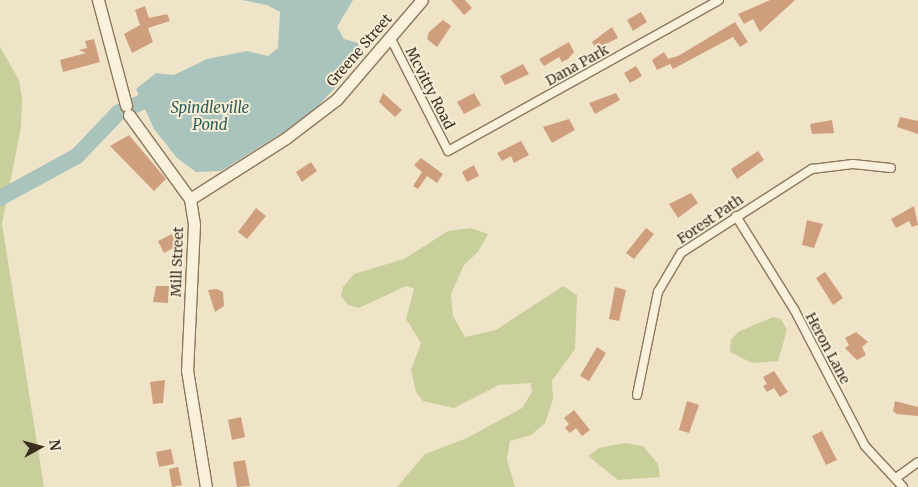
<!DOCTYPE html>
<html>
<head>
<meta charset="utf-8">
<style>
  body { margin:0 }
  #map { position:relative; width:918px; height:487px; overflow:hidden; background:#f0e4c8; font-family:Merriweather,serif }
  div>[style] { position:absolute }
  .green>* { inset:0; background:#c9cf9b }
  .water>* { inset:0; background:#a9c4bc }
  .river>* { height:16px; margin:-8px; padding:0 8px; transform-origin:8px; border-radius:8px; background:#a9c4bc }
  .building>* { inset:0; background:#cf9f7d }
  .roads { filter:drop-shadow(1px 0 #8d765c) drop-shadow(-1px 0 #8d765c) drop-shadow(0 1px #8d765c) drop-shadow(0 -1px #8d765c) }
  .street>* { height:8px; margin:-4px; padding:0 4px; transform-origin:4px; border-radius:4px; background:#faf1dc }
  .secondary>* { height:11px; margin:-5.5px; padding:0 5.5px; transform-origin:5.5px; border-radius:5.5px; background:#faf1dc }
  span { translate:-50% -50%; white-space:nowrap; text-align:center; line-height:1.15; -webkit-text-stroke:4px #f7eed8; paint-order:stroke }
  .street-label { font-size:14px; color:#3d2e20 }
  .water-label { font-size:15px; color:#2f5d5a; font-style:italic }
  .north { position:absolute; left:15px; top:422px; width:50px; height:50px; -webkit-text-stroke:4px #f7eed8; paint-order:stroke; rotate:83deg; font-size:14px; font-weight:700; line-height:20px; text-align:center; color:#3d2e20 }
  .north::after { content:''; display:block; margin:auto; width:18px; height:22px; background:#3d2e20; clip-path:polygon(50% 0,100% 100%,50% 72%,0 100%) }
</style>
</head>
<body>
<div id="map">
  <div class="green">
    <i style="clip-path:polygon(0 47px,19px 80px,22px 98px,21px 127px,2px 224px,44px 487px,0 487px)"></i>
    <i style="clip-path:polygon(471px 228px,488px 234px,478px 252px,464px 265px,451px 294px,453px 316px,465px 337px,496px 330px,563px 286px,577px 295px,575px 349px,552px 381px,553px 399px,545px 423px,531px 435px,510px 441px,507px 459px,515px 487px,397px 487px,425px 454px,467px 438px,522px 408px,532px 392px,531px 383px,499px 385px,454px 408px,423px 401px,416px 392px,411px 370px,421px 343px,406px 319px,414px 289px,406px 286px,359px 308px,348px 305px,341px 296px,343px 287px,354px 274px,404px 259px,448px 231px)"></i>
    <i style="clip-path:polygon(773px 317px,781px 319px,787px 330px,778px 361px,752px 363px,730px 352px,731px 340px,738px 332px)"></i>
    <i style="clip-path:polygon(624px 443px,643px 446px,658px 464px,660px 477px,618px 480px,588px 456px,599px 448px)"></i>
  </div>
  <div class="water">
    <i style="clip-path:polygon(242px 0,353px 0,337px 27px,344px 39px,358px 43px,359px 51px,342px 80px,309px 116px,221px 171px,196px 172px,177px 158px,154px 129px,136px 89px,156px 73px,174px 75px,207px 59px,247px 51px,268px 56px,278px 48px,280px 12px,267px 5px)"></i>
  </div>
  <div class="river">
    <i style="left:0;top:198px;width:88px;rotate:-28.6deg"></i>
    <i style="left:77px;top:156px;width:61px;rotate:-46.3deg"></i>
    <i style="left:119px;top:112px;width:43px;rotate:-23deg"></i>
  </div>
  <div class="building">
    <i style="clip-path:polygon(451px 0,465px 0,472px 8px,464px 15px)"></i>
    <i style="clip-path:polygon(770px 0,795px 0,760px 32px,753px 19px,744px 24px,738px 14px)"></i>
    <i style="clip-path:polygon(145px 6px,149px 18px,167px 14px,170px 21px,148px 28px,153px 42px,132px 53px,124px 34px,140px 25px,135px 10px)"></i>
    <i style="clip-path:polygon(641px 12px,647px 22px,633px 31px,627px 20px)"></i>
    <i style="clip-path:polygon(443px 20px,451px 26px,437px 47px,427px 39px,429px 32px)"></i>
    <i style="clip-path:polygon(735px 22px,748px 42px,740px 47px,733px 37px,673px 69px,670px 64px,657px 70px,652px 60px,664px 52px,668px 59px,678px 56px)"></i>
    <i style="clip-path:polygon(612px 27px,618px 38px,596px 49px,592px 42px)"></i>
    <i style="clip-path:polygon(94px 39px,100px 62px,63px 72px,60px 60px,86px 53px,79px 50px,87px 48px,85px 41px)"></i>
    <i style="clip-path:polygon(569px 42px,574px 52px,568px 59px,562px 62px,559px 57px,544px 66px,539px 59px)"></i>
    <i style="clip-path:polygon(523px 64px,529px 74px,505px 85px,500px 76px)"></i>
    <i style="clip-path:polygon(636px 66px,642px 76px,630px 83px,624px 73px)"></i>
    <i style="clip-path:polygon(383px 93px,402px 110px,395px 117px,379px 102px)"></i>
    <i style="clip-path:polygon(474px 93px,481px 105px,464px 114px,457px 102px)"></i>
    <i style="clip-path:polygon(616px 93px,620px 100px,595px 114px,589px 103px)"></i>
    <i style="clip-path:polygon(900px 117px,918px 121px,918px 134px,897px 127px)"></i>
    <i style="clip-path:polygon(569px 119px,575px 130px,552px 143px,543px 127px)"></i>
    <i style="clip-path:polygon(832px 120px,834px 133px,812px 134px,810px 124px)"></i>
    <i style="clip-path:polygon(129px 135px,166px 179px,154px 191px,110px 146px)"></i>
    <i style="clip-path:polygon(521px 141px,529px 155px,514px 163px,511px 156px,502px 161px,497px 153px)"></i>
    <i style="clip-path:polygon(758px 151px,764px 160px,737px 179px,731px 169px)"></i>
    <i style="clip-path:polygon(421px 158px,443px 174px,437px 183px,427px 176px,418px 189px,413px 186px,422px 172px,414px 165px)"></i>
    <i style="clip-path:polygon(311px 162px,317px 171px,302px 182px,296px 172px)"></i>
    <i style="clip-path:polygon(474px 165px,479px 176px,467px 182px,462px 172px)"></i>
    <i style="clip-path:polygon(691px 193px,698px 203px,678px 218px,669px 204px)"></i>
    <i style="clip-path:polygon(914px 206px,918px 225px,912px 227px,909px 221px,896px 228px,891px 219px)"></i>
    <i style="clip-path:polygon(256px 208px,266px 216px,247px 239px,238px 232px)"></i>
    <i style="clip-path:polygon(807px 220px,823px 224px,814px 248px,802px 245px)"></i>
    <i style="clip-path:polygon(646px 228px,654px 234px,634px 259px,626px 253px)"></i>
    <i style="clip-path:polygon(172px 234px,177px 246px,164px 253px,158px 241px)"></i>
    <i style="clip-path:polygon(825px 272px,843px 298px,833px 305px,816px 278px)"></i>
    <i style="clip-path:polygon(156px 286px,169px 286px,168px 303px,153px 302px)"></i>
    <i style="clip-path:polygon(615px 287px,626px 290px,619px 321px,609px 319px)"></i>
    <i style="clip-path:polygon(217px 289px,223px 292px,224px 306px,215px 312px,208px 290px)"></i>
    <i style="clip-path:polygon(856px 332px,868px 342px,862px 347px,866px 355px,857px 360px,845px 348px,849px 345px,845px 338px)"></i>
    <i style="clip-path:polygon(597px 347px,606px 353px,589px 381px,580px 376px)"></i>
    <i style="clip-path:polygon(774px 371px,788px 392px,780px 397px,774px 388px,767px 392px,763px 386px,767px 384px,763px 377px)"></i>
    <i style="clip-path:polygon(165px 380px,163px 403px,153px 404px,150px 382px)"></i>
    <i style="clip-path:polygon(687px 401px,699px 405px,689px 433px,679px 430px)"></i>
    <i style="clip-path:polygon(895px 401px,918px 407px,918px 416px,897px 414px,893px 411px)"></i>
    <i style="clip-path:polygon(574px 410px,590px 430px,582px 436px,576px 428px,570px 433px,565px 428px,569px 424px,564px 418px)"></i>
    <i style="clip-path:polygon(241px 417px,245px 437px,232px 440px,228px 420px)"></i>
    <i style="clip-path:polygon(822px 431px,837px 460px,826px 465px,812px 436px)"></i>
    <i style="clip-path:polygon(171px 449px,174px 464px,159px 467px,156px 452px)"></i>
    <i style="clip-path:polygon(245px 460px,250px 486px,237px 487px,233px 462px)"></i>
    <i style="clip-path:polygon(178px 467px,182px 485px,172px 487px,169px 469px)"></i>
  </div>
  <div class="roads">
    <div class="street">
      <i style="left:390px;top:37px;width:128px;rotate:63deg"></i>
      <i style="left:448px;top:151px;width:310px;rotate:-29.1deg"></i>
      <i style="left:736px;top:216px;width:110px;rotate:58.1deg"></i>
      <i style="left:794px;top:309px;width:154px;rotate:62.6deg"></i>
      <i style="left:865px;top:446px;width:56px;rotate:47.2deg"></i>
      <i style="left:637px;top:395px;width:105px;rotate:-78.5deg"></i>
      <i style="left:658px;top:292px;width:45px;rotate:-59.5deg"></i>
      <i style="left:681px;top:253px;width:156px;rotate:-32.7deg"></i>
      <i style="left:812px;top:169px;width:41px;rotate:-7deg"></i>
      <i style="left:853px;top:164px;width:38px;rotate:6deg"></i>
      <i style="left:896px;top:478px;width:27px;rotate:-36deg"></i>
    </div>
    <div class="secondary">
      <i style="left:98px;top:0;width:109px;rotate:75.1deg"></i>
      <i style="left:129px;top:115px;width:104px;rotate:54deg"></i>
      <i style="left:190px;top:199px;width:25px;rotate:81deg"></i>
      <i style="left:194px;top:224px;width:146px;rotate:92.7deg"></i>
      <i style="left:187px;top:370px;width:119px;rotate:80.8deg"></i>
      <i style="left:190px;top:199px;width:114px;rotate:-32.4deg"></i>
      <i style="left:286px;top:138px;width:64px;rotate:-37.4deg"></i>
      <i style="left:337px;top:99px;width:130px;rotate:-49.4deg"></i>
    </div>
  </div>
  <div class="street-label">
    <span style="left:359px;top:50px;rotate:-49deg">Greene Street</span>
    <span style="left:577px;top:65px;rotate:-29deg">Dana Park</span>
    <span style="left:430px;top:88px;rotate:63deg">Mcvitty Road</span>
    <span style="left:710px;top:219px;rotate:-34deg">Forest Path</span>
    <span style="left:177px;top:262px;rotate:-88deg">Mill Street</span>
    <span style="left:828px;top:348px;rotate:62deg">Heron Lane</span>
  </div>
  <div class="water-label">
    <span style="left:210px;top:116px">Spindleville<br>Pond</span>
  </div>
  <div class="north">N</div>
</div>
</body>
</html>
